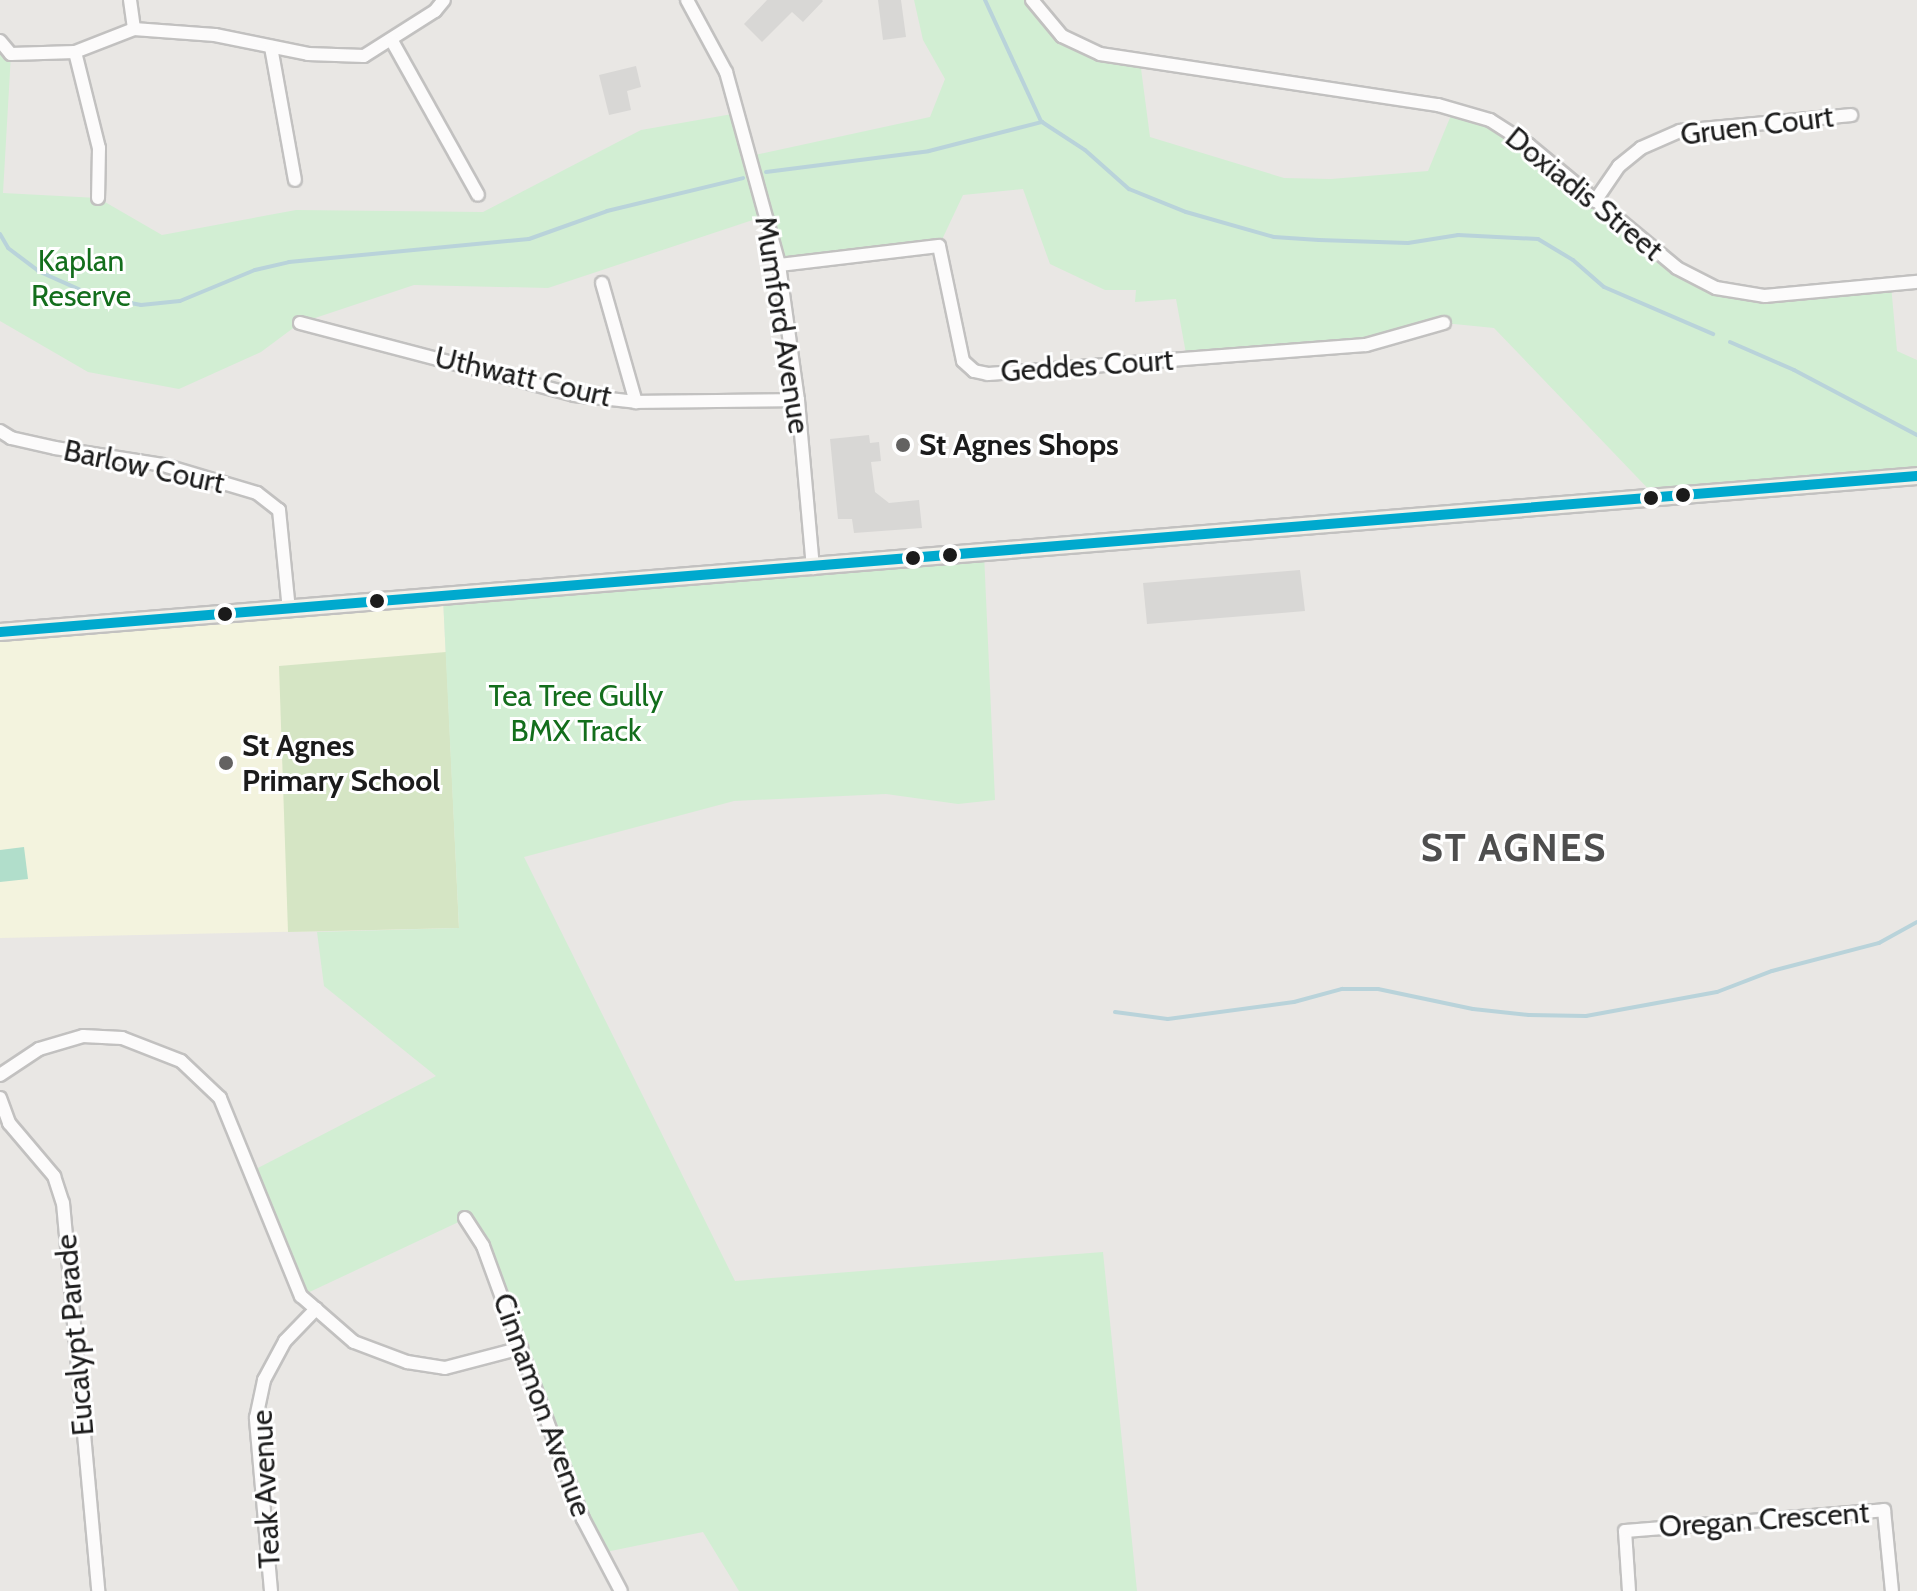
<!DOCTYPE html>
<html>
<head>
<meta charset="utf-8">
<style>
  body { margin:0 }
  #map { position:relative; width:1917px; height:1591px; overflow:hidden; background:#e9e7e4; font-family:Cabin,sans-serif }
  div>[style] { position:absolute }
  .residential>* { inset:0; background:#d8d7d5 }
  .education>* { inset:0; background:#f3f3de }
  .grass>* { inset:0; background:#d5e5c4 }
  .park>* { inset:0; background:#d2eed3 }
  .pitch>* { inset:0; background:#b1decb }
  .stream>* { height:4px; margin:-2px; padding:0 2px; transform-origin:2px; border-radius:2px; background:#b9d3da }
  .roads { filter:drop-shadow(2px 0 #c2c1c0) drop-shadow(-2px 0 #c2c1c0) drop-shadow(0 2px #c2c1c0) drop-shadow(0 -2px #c2c1c0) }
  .minor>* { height:12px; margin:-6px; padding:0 6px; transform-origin:6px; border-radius:6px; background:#fcfbfb }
  .secondary>* { height:16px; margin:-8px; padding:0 8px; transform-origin:8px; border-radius:8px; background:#f1f0e9 }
  .bus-1>* { height:10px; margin:-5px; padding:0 5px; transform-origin:5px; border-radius:5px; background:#00a9ce }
  .dots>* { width:22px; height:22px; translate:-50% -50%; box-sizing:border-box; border:4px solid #fff; border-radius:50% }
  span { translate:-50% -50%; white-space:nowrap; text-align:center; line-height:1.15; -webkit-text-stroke:6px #fff; paint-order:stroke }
  .street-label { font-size:30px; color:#1b1b1b }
  .park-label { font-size:30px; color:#136e1c }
  .poi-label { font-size:30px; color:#1b1b1b; font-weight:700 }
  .left { translate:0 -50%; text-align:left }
  .district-label { font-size:38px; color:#4e4e4e; font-weight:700; letter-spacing:2px }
</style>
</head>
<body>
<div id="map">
  <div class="residential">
    <i style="clip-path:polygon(767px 0,822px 0,823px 1px,803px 22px,792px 12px,762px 42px,744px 24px)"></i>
    <i style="clip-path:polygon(878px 0,901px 0,906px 37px,883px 40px)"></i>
    <i style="clip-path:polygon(636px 66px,641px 87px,627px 91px,631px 110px,609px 115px,599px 75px)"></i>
    <i style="clip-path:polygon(869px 435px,870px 443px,879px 442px,881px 461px,871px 462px,875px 492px,889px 503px,919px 500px,922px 528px,854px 533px,852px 519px,838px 519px,830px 439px)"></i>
    <i style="clip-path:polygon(1300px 570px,1305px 611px,1147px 624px,1143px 583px)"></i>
  </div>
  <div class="education">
    <i style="clip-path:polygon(443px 598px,459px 928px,0 938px,0 632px)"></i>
  </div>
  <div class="grass">
    <i style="clip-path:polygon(446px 652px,459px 928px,288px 932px,279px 666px)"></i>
  </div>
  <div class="park">
    <i style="clip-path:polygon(914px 0,1032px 0,1068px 39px,1140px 61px,1150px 137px,1284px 178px,1331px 179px,1428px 171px,1454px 108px,1497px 124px,1677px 268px,1743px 294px,1891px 285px,1897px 351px,1917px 360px,1917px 476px,1657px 498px,1494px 328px,1444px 323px,1366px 345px,1187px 359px,1176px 299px,1135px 302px,1136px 290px,1105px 290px,1050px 264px,1023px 189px,963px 195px,939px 246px,779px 265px,765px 216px,548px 288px,414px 285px,300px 323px,261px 352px,179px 389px,88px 372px,0 321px,0 41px,11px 54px,3px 193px,98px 198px,162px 235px,296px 210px,483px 212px,641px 130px,738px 113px,750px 156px,930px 117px,945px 79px,923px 40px)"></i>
    <i style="clip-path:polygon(984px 553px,995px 800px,958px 804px,886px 794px,734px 801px,524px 857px,735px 1281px,1103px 1252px,1137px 1591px,739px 1591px,703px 1532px,601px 1553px,583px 1519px,465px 1219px,301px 1296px,250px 1172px,436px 1076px,324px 986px,317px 932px,459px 928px,443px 598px)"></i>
  </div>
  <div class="pitch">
    <i style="clip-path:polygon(24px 847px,28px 879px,0 882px,0 850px)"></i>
  </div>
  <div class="stream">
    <i style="left:985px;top:0;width:133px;rotate:65.2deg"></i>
    <i style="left:766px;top:172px;width:164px;rotate:-7.3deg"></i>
    <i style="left:929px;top:151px;width:117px;rotate:-14.4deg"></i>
    <i style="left:1042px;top:122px;width:51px;rotate:33.1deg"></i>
    <i style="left:1085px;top:150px;width:59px;rotate:41.6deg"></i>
    <i style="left:1129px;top:189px;width:61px;rotate:22deg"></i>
    <i style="left:1186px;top:212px;width:91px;rotate:15.9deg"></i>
    <i style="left:1274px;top:237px;width:45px;rotate:3.8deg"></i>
    <i style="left:1319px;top:240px;width:89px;rotate:1.9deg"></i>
    <i style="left:1408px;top:243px;width:51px;rotate:-9.1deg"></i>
    <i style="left:1458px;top:235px;width:80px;rotate:2.9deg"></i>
    <i style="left:1538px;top:239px;width:41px;rotate:31deg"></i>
    <i style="left:1573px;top:260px;width:41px;rotate:41.1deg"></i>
    <i style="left:1604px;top:287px;width:119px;rotate:23.3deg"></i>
    <i style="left:0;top:234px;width:16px;rotate:60deg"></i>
    <i style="left:8px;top:248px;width:38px;rotate:37deg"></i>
    <i style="left:38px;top:271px;width:61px;rotate:24.1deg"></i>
    <i style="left:94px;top:296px;width:48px;rotate:10.8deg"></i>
    <i style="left:141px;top:305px;width:39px;rotate:-6deg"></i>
    <i style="left:180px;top:301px;width:81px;rotate:-22.5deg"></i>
    <i style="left:255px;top:270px;width:35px;rotate:-13deg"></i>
    <i style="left:289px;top:262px;width:241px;rotate:-5.5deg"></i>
    <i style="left:529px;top:239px;width:83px;rotate:-19.7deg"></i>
    <i style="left:607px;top:211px;width:140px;rotate:-13.6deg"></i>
    <i style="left:1730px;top:342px;width:70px;rotate:23.6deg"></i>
    <i style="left:1794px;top:370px;width:139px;rotate:27.9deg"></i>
    <i style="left:1115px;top:1012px;width:53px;rotate:7.5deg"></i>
    <i style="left:1168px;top:1019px;width:127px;rotate:-7.7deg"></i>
    <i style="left:1294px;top:1002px;width:50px;rotate:-15.2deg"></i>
    <i style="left:1342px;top:989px;width:36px"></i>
    <i style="left:1378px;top:989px;width:97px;rotate:11.9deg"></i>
    <i style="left:1473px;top:1009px;width:56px;rotate:6.1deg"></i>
    <i style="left:1529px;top:1015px;width:57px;rotate:1deg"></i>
    <i style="left:1586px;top:1016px;width:133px;rotate:-10.4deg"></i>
    <i style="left:1717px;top:992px;width:59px;rotate:-20.9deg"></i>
    <i style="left:1772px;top:971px;width:111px;rotate:-14.7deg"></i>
    <i style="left:1879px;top:943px;width:43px;rotate:-28.9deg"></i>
  </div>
  <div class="roads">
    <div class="minor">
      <i style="left:130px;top:0;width:29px;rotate:82deg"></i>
      <i style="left:687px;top:0;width:82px;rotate:61.6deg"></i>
      <i style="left:726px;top:72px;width:200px;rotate:74.6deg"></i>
      <i style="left:779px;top:265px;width:136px;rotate:82deg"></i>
      <i style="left:798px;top:400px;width:169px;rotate:84.9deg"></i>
      <i style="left:1032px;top:0;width:47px;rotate:50.2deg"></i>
      <i style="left:1062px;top:36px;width:42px;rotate:25.3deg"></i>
      <i style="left:1100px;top:54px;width:342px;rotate:8.6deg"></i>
      <i style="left:1438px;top:105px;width:54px;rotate:16.1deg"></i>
      <i style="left:1490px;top:120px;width:46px;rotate:32.7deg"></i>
      <i style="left:1529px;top:145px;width:192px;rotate:39.7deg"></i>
      <i style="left:1677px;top:268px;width:44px;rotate:27.1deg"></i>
      <i style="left:1716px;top:288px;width:50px;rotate:9.3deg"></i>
      <i style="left:1765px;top:296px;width:153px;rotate:-5.3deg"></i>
      <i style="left:0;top:41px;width:17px;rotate:50deg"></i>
      <i style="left:11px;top:54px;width:64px;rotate:-1.8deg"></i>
      <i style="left:75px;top:52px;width:63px;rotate:-21.3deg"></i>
      <i style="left:134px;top:29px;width:81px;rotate:4.2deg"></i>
      <i style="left:215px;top:35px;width:95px;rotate:11.5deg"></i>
      <i style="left:308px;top:54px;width:56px;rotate:2deg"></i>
      <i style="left:364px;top:56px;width:84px;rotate:-32.4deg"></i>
      <i style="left:435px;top:11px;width:14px;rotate:-51deg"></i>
      <i style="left:392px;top:41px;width:176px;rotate:60.8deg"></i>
      <i style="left:271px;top:47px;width:135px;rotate:79.8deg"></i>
      <i style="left:75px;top:52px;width:99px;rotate:76deg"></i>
      <i style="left:99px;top:148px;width:50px;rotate:91.1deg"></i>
      <i style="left:1595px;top:201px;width:42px;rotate:-55.6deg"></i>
      <i style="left:1619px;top:166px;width:28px;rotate:-39deg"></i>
      <i style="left:1641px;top:148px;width:43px;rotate:-23.6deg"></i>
      <i style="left:1680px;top:131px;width:172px;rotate:-5.3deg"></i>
      <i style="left:779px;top:265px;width:161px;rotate:-6.8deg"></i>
      <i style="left:939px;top:246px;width:117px;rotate:78.2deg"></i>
      <i style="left:963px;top:361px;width:15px;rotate:42deg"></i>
      <i style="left:974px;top:371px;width:14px;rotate:12deg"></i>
      <i style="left:988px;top:374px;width:379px;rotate:-4.4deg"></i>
      <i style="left:1366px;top:345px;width:81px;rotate:-15.8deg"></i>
      <i style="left:602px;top:283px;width:124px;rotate:74.1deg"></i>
      <i style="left:300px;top:323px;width:283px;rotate:14.7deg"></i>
      <i style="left:574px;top:395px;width:62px;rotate:6.4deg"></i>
      <i style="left:636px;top:402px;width:162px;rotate:-0.7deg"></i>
      <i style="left:0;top:431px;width:13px;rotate:32deg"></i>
      <i style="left:11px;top:438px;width:45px;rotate:12.8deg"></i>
      <i style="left:55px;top:448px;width:109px;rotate:8.9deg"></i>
      <i style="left:163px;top:465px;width:98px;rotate:16.6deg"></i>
      <i style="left:257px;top:493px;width:28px;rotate:38deg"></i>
      <i style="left:279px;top:510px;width:100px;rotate:84.3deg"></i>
      <i style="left:0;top:1075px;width:47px;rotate:-33.7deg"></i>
      <i style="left:39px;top:1049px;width:46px;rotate:-16.5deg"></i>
      <i style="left:83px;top:1036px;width:39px;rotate:3deg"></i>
      <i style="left:122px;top:1038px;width:63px;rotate:21.3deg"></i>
      <i style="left:181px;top:1061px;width:54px;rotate:43.5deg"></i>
      <i style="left:220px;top:1098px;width:214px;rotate:67.8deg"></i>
      <i style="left:301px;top:1296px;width:70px;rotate:41deg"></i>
      <i style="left:354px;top:1342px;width:57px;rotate:20.7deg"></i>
      <i style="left:407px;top:1362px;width:38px;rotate:9deg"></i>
      <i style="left:445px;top:1368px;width:79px;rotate:-14.7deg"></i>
      <i style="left:0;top:1098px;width:27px;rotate:70deg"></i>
      <i style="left:9px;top:1123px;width:70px;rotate:49.7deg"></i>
      <i style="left:54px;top:1176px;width:28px;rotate:72deg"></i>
      <i style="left:63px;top:1203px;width:390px;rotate:84.8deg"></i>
      <i style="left:465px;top:1218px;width:33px;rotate:57deg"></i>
      <i style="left:483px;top:1246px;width:291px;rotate:69.9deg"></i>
      <i style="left:583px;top:1519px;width:81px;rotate:62.2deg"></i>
      <i style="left:271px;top:1591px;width:174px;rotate:-95deg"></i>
      <i style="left:256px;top:1418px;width:39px;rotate:-78deg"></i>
      <i style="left:264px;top:1380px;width:44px;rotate:-61.7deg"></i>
      <i style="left:285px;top:1341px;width:45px;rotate:-45.9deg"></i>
      <i style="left:1629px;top:1591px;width:60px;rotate:-93.8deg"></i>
      <i style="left:1625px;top:1531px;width:260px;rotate:-4.6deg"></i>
      <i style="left:1884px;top:1510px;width:81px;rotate:84.4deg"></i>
    </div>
    <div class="secondary">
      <i style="left:0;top:632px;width:1923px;rotate:-4.65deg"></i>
    </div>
  </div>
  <div class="bus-1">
    <i style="left:0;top:632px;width:1923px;rotate:-4.65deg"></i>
  </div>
  <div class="dots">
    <i style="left:903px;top:445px;background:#636261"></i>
    <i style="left:1683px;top:495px;background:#1b1b1b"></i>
    <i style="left:1651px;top:498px;background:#1b1b1b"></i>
    <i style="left:950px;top:555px;background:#1b1b1b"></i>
    <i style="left:913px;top:558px;background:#1b1b1b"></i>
    <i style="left:377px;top:601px;background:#1b1b1b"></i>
    <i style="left:225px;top:614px;background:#1b1b1b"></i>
    <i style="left:226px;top:763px;background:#636261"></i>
  </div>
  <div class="street-label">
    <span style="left:1757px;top:126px;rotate:-7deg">Gruen Court</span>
    <span style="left:1584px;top:194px;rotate:39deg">Doxiadis Street</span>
    <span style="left:782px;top:325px;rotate:81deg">Mumford Avenue</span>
    <span style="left:1087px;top:366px;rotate:-4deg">Geddes Court</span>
    <span style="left:523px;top:377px;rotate:13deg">Uthwatt Court</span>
    <span style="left:144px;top:467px;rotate:12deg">Barlow Court</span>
    <span style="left:75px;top:1335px;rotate:-95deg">Eucalypt Parade</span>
    <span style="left:542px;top:1405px;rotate:70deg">Cinnamon Avenue</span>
    <span style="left:266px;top:1489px;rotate:-93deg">Teak Avenue</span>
    <span style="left:1764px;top:1520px;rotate:-4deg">Oregan Crescent</span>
  </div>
  <div class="park-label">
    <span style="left:81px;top:278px">Kaplan<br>Reserve</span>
    <span style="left:576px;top:713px">Tea Tree Gully<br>BMX Track</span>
  </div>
  <div class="poi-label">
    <span class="left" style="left:919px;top:445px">St Agnes Shops</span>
    <span class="left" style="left:242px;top:763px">St Agnes<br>Primary School</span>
  </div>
  <div class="district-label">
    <span style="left:1514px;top:848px">ST AGNES</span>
  </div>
</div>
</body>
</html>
